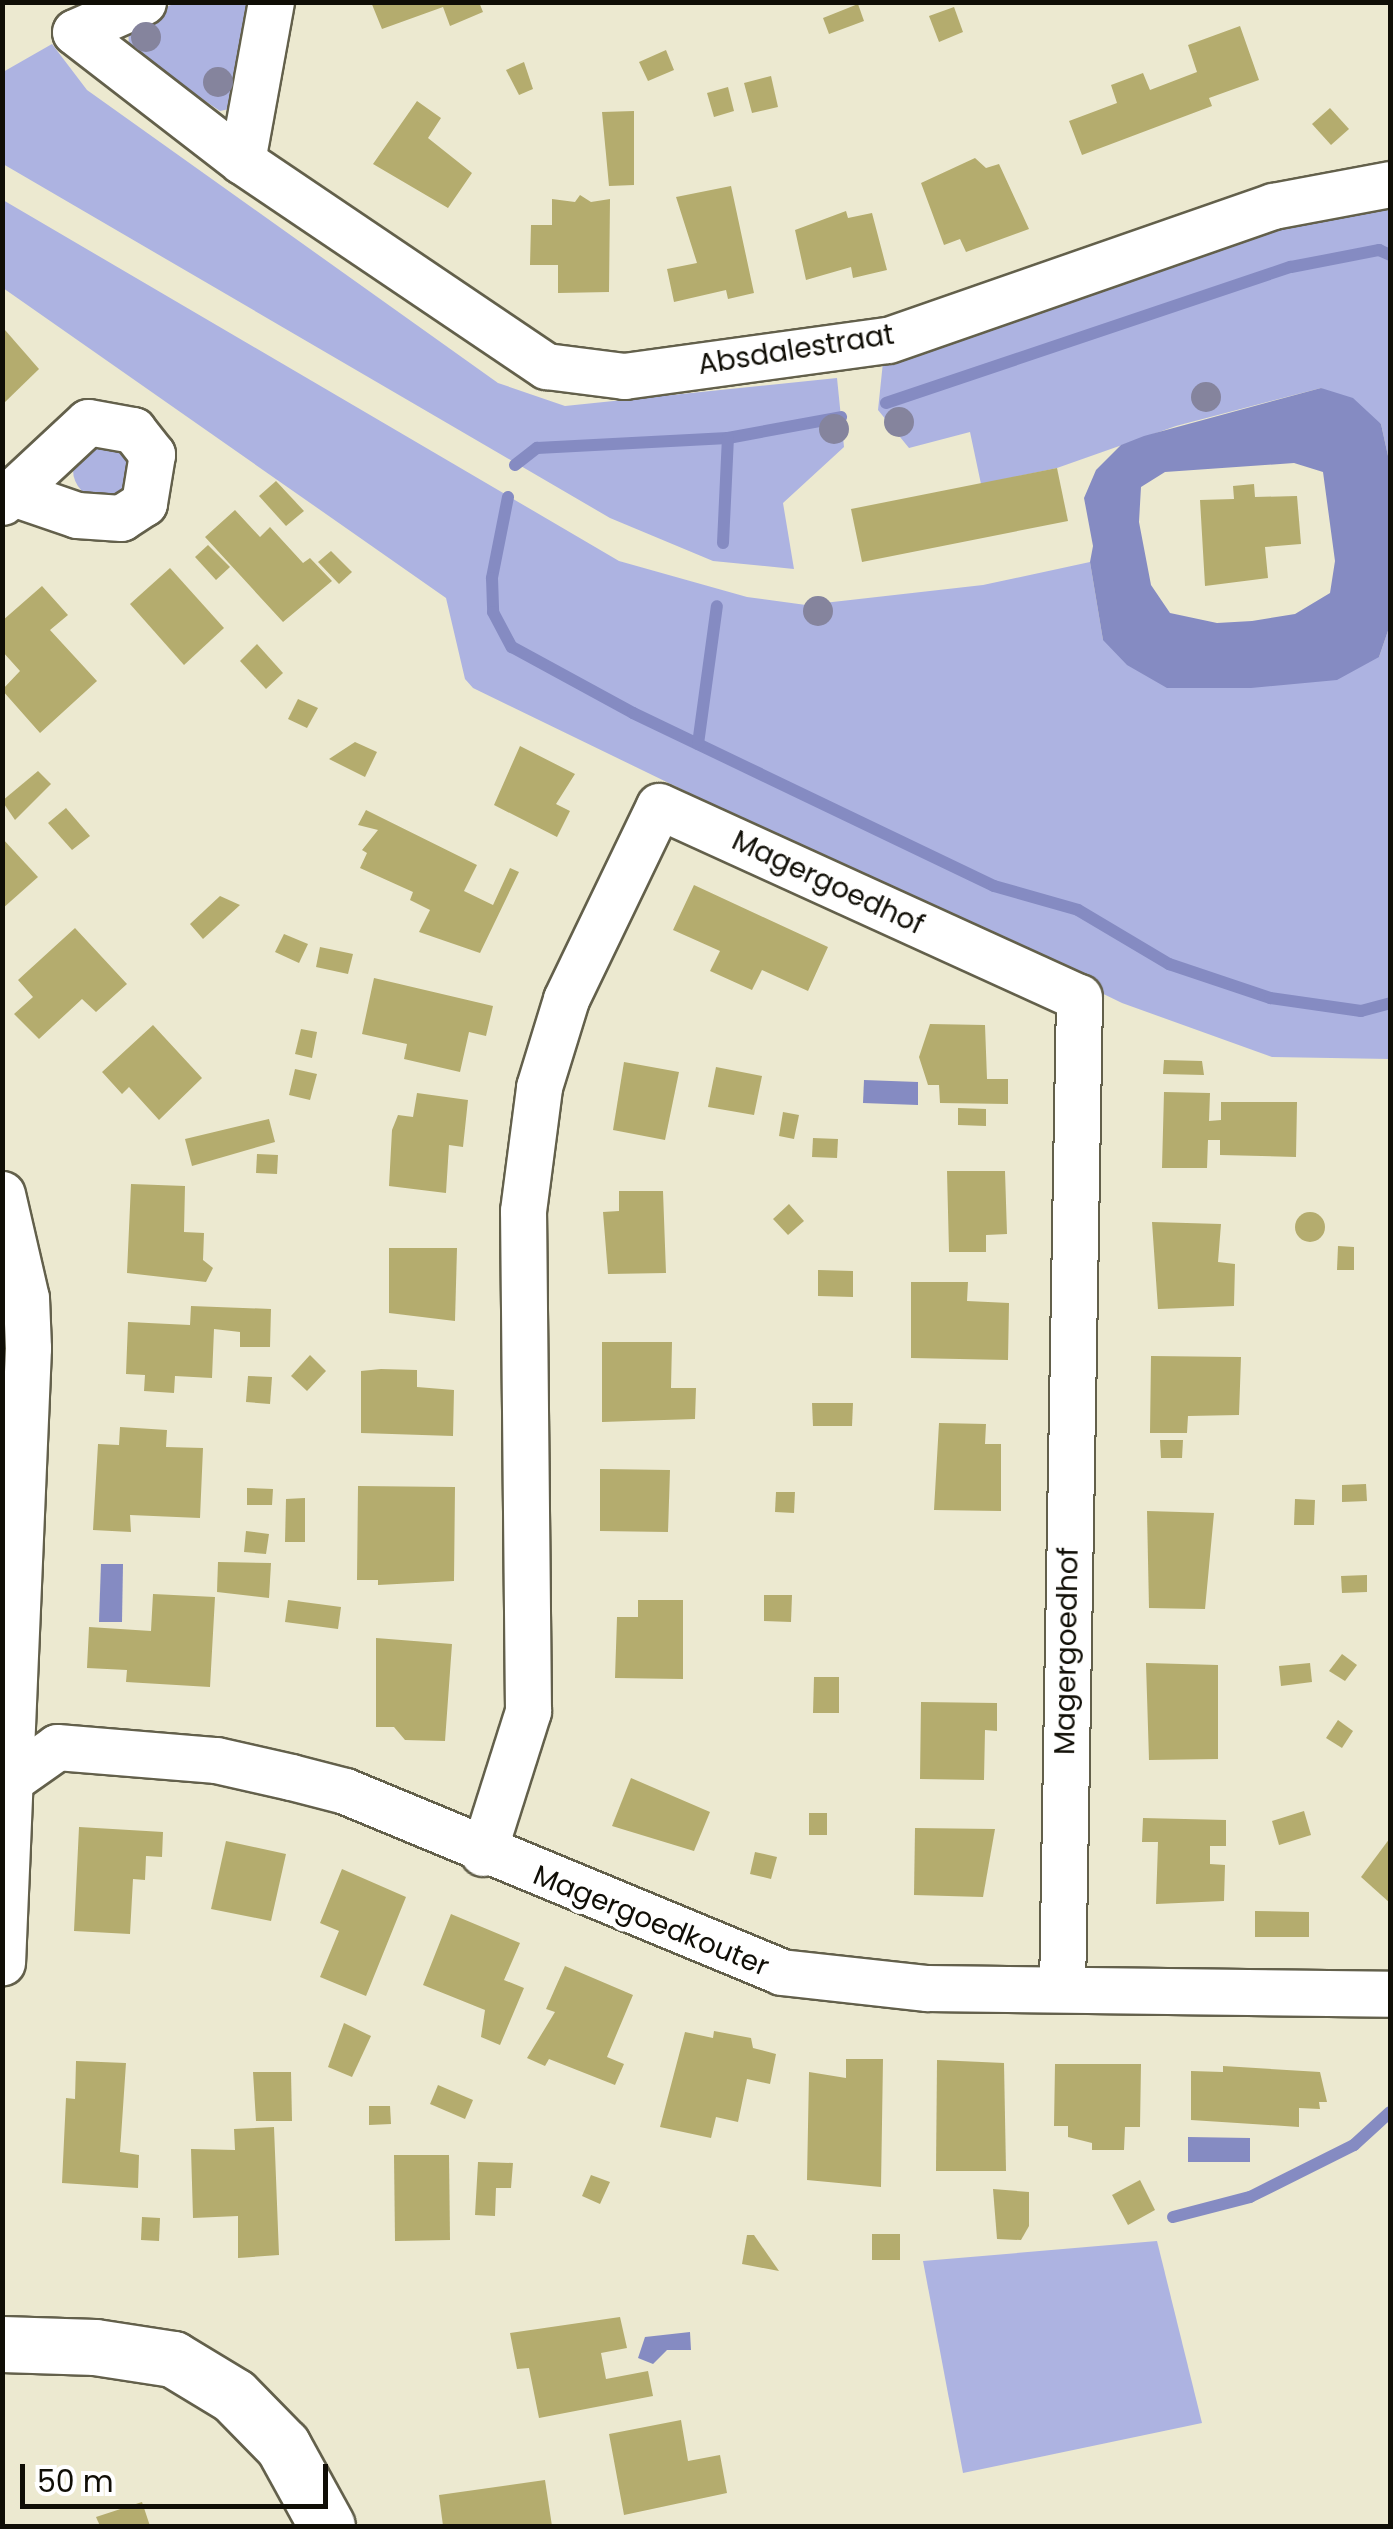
<!DOCTYPE html>
<html>
<head>
<meta charset="utf-8">
<style>
  body { margin:0 }
  #map { position:relative; width:1393px; height:2529px; overflow:hidden; background:#ece9d0; font-family:Poppins,sans-serif }
  div>[style] { position:absolute }
  .green>* { inset:0; background:#adb3e1 }
  .round { border-radius:50% }
  .water>* { inset:0; background:#858bc2 }
  .stream>* { height:12px; margin:-6px; padding:0 6px; transform-origin:6px; border-radius:6px; background:#858bc2 }
  .building>* { inset:0; background:#b4ac6e }
  .roads { filter:drop-shadow(2px 0 #63604b) drop-shadow(-2px 0 #63604b) drop-shadow(0 2px #63604b) drop-shadow(0 -2px #63604b) }
  .minor>* { height:45px; margin:-22.5px; padding:0 22.5px; transform-origin:22.5px; border-radius:22.5px; background:#fff }
  .tertiary>* { height:55px; margin:-27.5px; padding:0 27.5px; transform-origin:27.5px; border-radius:27.5px; background:#fff }
  .trees>* { width:30px; height:30px; margin:-15px; border-radius:50%; background:#85849d }
  span { translate:-50% -50%; white-space:nowrap; text-align:center; line-height:1.15; -webkit-text-stroke:9px #fff; paint-order:stroke }
  .street-label { font-size:28px; color:#100e06 }
  .frame { position:absolute; inset:0; border:5px solid #100e06; pointer-events:none }
  .scale { position:absolute; left:20px; top:2464px; width:308px; height:45px; box-sizing:border-box; border:5px solid #100e06; border-top:0; padding-left:12px; font-size:30px; line-height:35px; white-space:nowrap; color:#100e06; -webkit-text-stroke:8px #fff; paint-order:stroke }
</style>
</head>
<body>
<div id="map">
  <div class="green">
    <i style="clip-path:polygon(176px 3px,260px 3px,234px 108px,220px 111px,129px 50px,128px 22px)"></i>
    <i style="clip-path:polygon(52px 44px,87px 90px,498px 383px,565px 406px,837px 378px,844px 447px,783px 503px,794px 569px,713px 561px,610px 518px,3px 164px,3px 72px)"></i>
    <i style="clip-path:polygon(1390px 194px,1390px 465px,1381px 424px,1321px 388px,1176px 426px,1057px 468px,981px 484px,970px 432px,909px 448px,878px 410px,883px 362px,1307px 212px)"></i>
    <i style="clip-path:polygon(3px 200px,619px 561px,747px 597px,806px 605px,983px 585px,1090px 562px,1103px 640px,1379px 657px,1390px 625px,1390px 1059px,1272px 1057px,1122px 1003px,473px 688px,465px 679px,446px 598px,3px 288px)"></i>
    <i class="round" style="left:73px;top:441px;width:58px;height:58px"></i>
    <i style="clip-path:polygon(1157px 2241px,1202px 2423px,963px 2473px,923px 2261px)"></i>
  </div>
  <div class="water">
    <i style="clip-path:polygon(evenodd,1321px 388px,1353px 398px,1381px 424px,1390px 465px,1390px 625px,1379px 657px,1337px 680px,1251px 688px,1167px 688px,1127px 665px,1103px 640px,1090px 562px,1093px 546px,1084px 498px,1096px 470px,1121px 445px,1144px 436px,1321px 388px,1294px 463px,1323px 472px,1335px 561px,1330px 593px,1295px 614px,1252px 621px,1217px 623px,1170px 613px,1151px 585px,1139px 522px,1141px 487px,1165px 472px,1294px 463px)"></i>
    <i style="clip-path:polygon(864px 1080px,918px 1082px,918px 1105px,863px 1103px)"></i>
    <i style="clip-path:polygon(101px 1564px,123px 1564px,122px 1622px,99px 1622px)"></i>
    <i style="clip-path:polygon(1188px 2137px,1250px 2138px,1250px 2162px,1188px 2162px)"></i>
    <i style="clip-path:polygon(690px 2332px,691px 2350px,667px 2350px,653px 2364px,638px 2358px,645px 2337px)"></i>
  </div>
  <div class="stream">
    <i style="left:886px;top:403px;width:427px;rotate:-18.6deg"></i>
    <i style="left:1291px;top:267px;width:90px;rotate:-10.9deg"></i>
    <i style="left:1379px;top:250px;width:12px;rotate:24deg"></i>
    <i style="left:515px;top:465px;width:28px;rotate:-38deg"></i>
    <i style="left:537px;top:448px;width:191px;rotate:-3deg"></i>
    <i style="left:728px;top:438px;width:115px;rotate:-10.5deg"></i>
    <i style="left:508px;top:497px;width:83px;rotate:101.2deg"></i>
    <i style="left:492px;top:578px;width:34px;rotate:88deg"></i>
    <i style="left:493px;top:612px;width:40px;rotate:62deg"></i>
    <i style="left:512px;top:647px;width:138px;rotate:28.6deg"></i>
    <i style="left:633px;top:713px;width:400px;rotate:25.6deg"></i>
    <i style="left:994px;top:886px;width:87px;rotate:15.9deg"></i>
    <i style="left:1078px;top:910px;width:106px;rotate:30.7deg"></i>
    <i style="left:1169px;top:964px;width:107px;rotate:18.6deg"></i>
    <i style="left:1270px;top:998px;width:92px;rotate:8.1deg"></i>
    <i style="left:1361px;top:1011px;width:30px;rotate:-15deg"></i>
    <i style="left:723px;top:543px;width:105px;rotate:-87.3deg"></i>
    <i style="left:698px;top:744px;width:139px;rotate:-82.2deg"></i>
    <i style="left:1173px;top:2217px;width:80px;rotate:-14.6deg"></i>
    <i style="left:1250px;top:2197px;width:116px;rotate:-26.6deg"></i>
    <i style="left:1354px;top:2145px;width:49px;rotate:-42.5deg"></i>
  </div>
  <div class="building">
    <i style="clip-path:polygon(371px 2px,479px 2px,483px 12px,450px 26px,443px 7px,382px 29px)"></i>
    <i style="clip-path:polygon(858px 4px,864px 21px,829px 34px,823px 18px)"></i>
    <i style="clip-path:polygon(954px 7px,963px 32px,939px 42px,929px 16px)"></i>
    <i style="clip-path:polygon(1240px 26px,1259px 80px,1209px 98px,1212px 106px,1082px 155px,1069px 121px,1117px 103px,1111px 85px,1143px 73px,1150px 90px,1197px 72px,1188px 45px)"></i>
    <i style="clip-path:polygon(666px 50px,674px 70px,648px 81px,639px 62px)"></i>
    <i style="clip-path:polygon(524px 62px,533px 89px,519px 95px,506px 70px)"></i>
    <i style="clip-path:polygon(771px 76px,778px 107px,752px 113px,744px 83px)"></i>
    <i style="clip-path:polygon(728px 87px,734px 111px,714px 117px,707px 93px)"></i>
    <i style="clip-path:polygon(417px 101px,441px 118px,428px 138px,472px 173px,448px 208px,373px 164px)"></i>
    <i style="clip-path:polygon(1330px 108px,1349px 129px,1331px 145px,1312px 124px)"></i>
    <i style="clip-path:polygon(634px 111px,634px 185px,609px 186px,602px 112px)"></i>
    <i style="clip-path:polygon(975px 158px,986px 168px,999px 164px,1029px 229px,966px 252px,960px 239px,944px 245px,921px 183px)"></i>
    <i style="clip-path:polygon(731px 186px,754px 293px,728px 299px,726px 290px,674px 302px,667px 269px,697px 263px,676px 197px)"></i>
    <i style="clip-path:polygon(580px 195px,591px 202px,610px 199px,609px 292px,558px 293px,558px 265px,530px 265px,531px 225px,552px 225px,552px 199px,575px 202px)"></i>
    <i style="clip-path:polygon(846px 211px,848px 218px,872px 213px,887px 270px,853px 278px,851px 267px,806px 280px,795px 230px)"></i>
    <i style="clip-path:polygon(5px 330px,39px 369px,2px 405px,2px 332px)"></i>
    <i style="clip-path:polygon(1057px 468px,1068px 521px,862px 562px,851px 509px)"></i>
    <i style="clip-path:polygon(276px 481px,304px 511px,286px 526px,259px 496px)"></i>
    <i style="clip-path:polygon(1254px 484px,1255px 497px,1297px 496px,1301px 544px,1265px 547px,1268px 578px,1205px 586px,1200px 500px,1234px 499px,1233px 486px)"></i>
    <i style="clip-path:polygon(235px 510px,260px 537px,270px 527px,303px 563px,310px 558px,332px 581px,283px 622px,205px 537px)"></i>
    <i style="clip-path:polygon(208px 545px,230px 567px,216px 580px,195px 557px)"></i>
    <i style="clip-path:polygon(331px 551px,352px 572px,339px 584px,318px 562px)"></i>
    <i style="clip-path:polygon(170px 568px,224px 628px,184px 665px,130px 604px)"></i>
    <i style="clip-path:polygon(42px 586px,68px 615px,50px 630px,97px 681px,40px 733px,2px 690px,20px 671px,2px 651px,2px 621px)"></i>
    <i style="clip-path:polygon(257px 644px,283px 673px,266px 689px,240px 661px)"></i>
    <i style="clip-path:polygon(298px 699px,318px 708px,307px 728px,288px 719px)"></i>
    <i style="clip-path:polygon(355px 742px,377px 752px,365px 777px,329px 759px)"></i>
    <i style="clip-path:polygon(520px 746px,575px 774px,556px 804px,570px 811px,557px 837px,494px 805px)"></i>
    <i style="clip-path:polygon(38px 771px,51px 784px,15px 820px,2px 801px)"></i>
    <i style="clip-path:polygon(66px 808px,90px 836px,72px 850px,48px 823px)"></i>
    <i style="clip-path:polygon(366px 810px,477px 865px,464px 891px,493px 905px,510px 868px,519px 872px,480px 953px,419px 932px,430px 910px,410px 900px,413px 892px,360px 868px,367px 853px,362px 850px,378px 830px,358px 825px)"></i>
    <i style="clip-path:polygon(2px 838px,38px 877px,2px 909px)"></i>
    <i style="clip-path:polygon(694px 885px,828px 947px,808px 991px,762px 970px,752px 990px,710px 971px,720px 951px,673px 930px)"></i>
    <i style="clip-path:polygon(220px 896px,240px 905px,203px 939px,190px 924px)"></i>
    <i style="clip-path:polygon(75px 928px,127px 984px,96px 1012px,82px 999px,39px 1039px,14px 1014px,33px 997px,18px 980px)"></i>
    <i style="clip-path:polygon(284px 934px,308px 944px,299px 963px,275px 952px)"></i>
    <i style="clip-path:polygon(320px 947px,353px 954px,348px 974px,316px 967px)"></i>
    <i style="clip-path:polygon(374px 978px,493px 1006px,486px 1036px,469px 1032px,460px 1072px,404px 1059px,407px 1044px,362px 1034px)"></i>
    <i style="clip-path:polygon(930px 1024px,985px 1025px,987px 1079px,1008px 1079px,1008px 1104px,940px 1103px,939px 1085px,928px 1085px,919px 1057px)"></i>
    <i style="clip-path:polygon(153px 1025px,202px 1078px,159px 1120px,129px 1087px,122px 1094px,102px 1072px)"></i>
    <i style="clip-path:polygon(301px 1029px,317px 1032px,312px 1058px,295px 1054px)"></i>
    <i style="clip-path:polygon(1164px 1060px,1202px 1061px,1204px 1075px,1163px 1074px)"></i>
    <i style="clip-path:polygon(624px 1062px,679px 1072px,665px 1140px,613px 1130px)"></i>
    <i style="clip-path:polygon(716px 1067px,762px 1076px,754px 1115px,708px 1107px)"></i>
    <i style="clip-path:polygon(295px 1069px,317px 1074px,310px 1100px,289px 1095px)"></i>
    <i style="clip-path:polygon(1164px 1092px,1210px 1093px,1209px 1121px,1221px 1120px,1221px 1102px,1297px 1102px,1296px 1157px,1220px 1155px,1220px 1140px,1208px 1140px,1207px 1168px,1162px 1168px)"></i>
    <i style="clip-path:polygon(417px 1093px,468px 1100px,463px 1147px,449px 1145px,446px 1193px,389px 1186px,392px 1130px,398px 1115px,413px 1117px)"></i>
    <i style="clip-path:polygon(958px 1108px,986px 1109px,986px 1126px,958px 1125px)"></i>
    <i style="clip-path:polygon(783px 1112px,799px 1115px,794px 1139px,779px 1136px)"></i>
    <i style="clip-path:polygon(269px 1119px,275px 1142px,192px 1166px,185px 1139px)"></i>
    <i style="clip-path:polygon(813px 1138px,838px 1139px,837px 1158px,812px 1157px)"></i>
    <i style="clip-path:polygon(257px 1154px,278px 1155px,277px 1174px,256px 1173px)"></i>
    <i style="clip-path:polygon(947px 1171px,1005px 1171px,1007px 1234px,986px 1235px,986px 1252px,949px 1252px)"></i>
    <i style="clip-path:polygon(131px 1184px,185px 1186px,184px 1232px,204px 1233px,203px 1260px,213px 1268px,206px 1282px,127px 1273px)"></i>
    <i style="clip-path:polygon(619px 1191px,663px 1191px,666px 1273px,608px 1274px,603px 1212px,619px 1211px)"></i>
    <i style="clip-path:polygon(789px 1204px,804px 1221px,788px 1235px,773px 1219px)"></i>
    <i class="round" style="left:1295px;top:1212px;width:30px;height:30px"></i>
    <i style="clip-path:polygon(1152px 1222px,1221px 1224px,1218px 1262px,1235px 1264px,1234px 1306px,1158px 1309px)"></i>
    <i style="clip-path:polygon(1338px 1246px,1354px 1247px,1354px 1270px,1337px 1270px)"></i>
    <i style="clip-path:polygon(389px 1248px,457px 1248px,455px 1321px,389px 1313px)"></i>
    <i style="clip-path:polygon(818px 1270px,853px 1271px,853px 1297px,818px 1296px)"></i>
    <i style="clip-path:polygon(911px 1282px,968px 1282px,967px 1301px,1009px 1303px,1008px 1360px,911px 1358px)"></i>
    <i style="clip-path:polygon(191px 1306px,271px 1309px,270px 1347px,240px 1347px,240px 1332px,214px 1329px,212px 1378px,175px 1376px,174px 1393px,144px 1391px,145px 1375px,126px 1374px,128px 1322px,190px 1325px)"></i>
    <i style="clip-path:polygon(602px 1342px,672px 1342px,671px 1388px,696px 1388px,695px 1419px,602px 1422px)"></i>
    <i style="clip-path:polygon(310px 1355px,326px 1371px,307px 1391px,291px 1376px)"></i>
    <i style="clip-path:polygon(1151px 1356px,1241px 1357px,1239px 1415px,1188px 1416px,1187px 1433px,1150px 1433px)"></i>
    <i style="clip-path:polygon(381px 1369px,417px 1370px,417px 1387px,454px 1390px,453px 1436px,361px 1433px,361px 1371px)"></i>
    <i style="clip-path:polygon(248px 1376px,272px 1377px,270px 1404px,246px 1402px)"></i>
    <i style="clip-path:polygon(812px 1403px,853px 1403px,852px 1426px,813px 1426px)"></i>
    <i style="clip-path:polygon(939px 1423px,986px 1424px,985px 1444px,1001px 1444px,1001px 1511px,934px 1510px)"></i>
    <i style="clip-path:polygon(120px 1427px,167px 1430px,166px 1447px,203px 1448px,200px 1518px,130px 1515px,131px 1532px,93px 1530px,98px 1444px,119px 1445px)"></i>
    <i style="clip-path:polygon(1160px 1440px,1183px 1440px,1182px 1458px,1161px 1458px)"></i>
    <i style="clip-path:polygon(600px 1469px,670px 1470px,668px 1532px,600px 1531px)"></i>
    <i style="clip-path:polygon(1366px 1484px,1367px 1501px,1342px 1502px,1342px 1485px)"></i>
    <i style="clip-path:polygon(358px 1486px,455px 1487px,454px 1581px,378px 1585px,378px 1580px,357px 1580px)"></i>
    <i style="clip-path:polygon(247px 1488px,273px 1489px,272px 1505px,247px 1505px)"></i>
    <i style="clip-path:polygon(776px 1492px,795px 1492px,794px 1513px,775px 1512px)"></i>
    <i style="clip-path:polygon(305px 1498px,305px 1542px,285px 1542px,286px 1499px)"></i>
    <i style="clip-path:polygon(1295px 1499px,1315px 1500px,1314px 1525px,1294px 1525px)"></i>
    <i style="clip-path:polygon(1147px 1511px,1214px 1513px,1205px 1609px,1149px 1608px)"></i>
    <i style="clip-path:polygon(246px 1531px,269px 1534px,266px 1554px,244px 1552px)"></i>
    <i style="clip-path:polygon(218px 1562px,271px 1563px,269px 1598px,217px 1592px)"></i>
    <i style="clip-path:polygon(1367px 1575px,1367px 1592px,1342px 1593px,1341px 1576px)"></i>
    <i style="clip-path:polygon(153px 1594px,215px 1597px,210px 1687px,126px 1682px,127px 1670px,87px 1668px,89px 1627px,151px 1631px)"></i>
    <i style="clip-path:polygon(764px 1595px,792px 1595px,791px 1622px,764px 1621px)"></i>
    <i style="clip-path:polygon(288px 1600px,341px 1607px,338px 1629px,285px 1622px)"></i>
    <i style="clip-path:polygon(638px 1600px,683px 1600px,683px 1679px,615px 1678px,617px 1617px,638px 1617px)"></i>
    <i style="clip-path:polygon(376px 1638px,452px 1644px,445px 1741px,405px 1740px,394px 1727px,376px 1727px)"></i>
    <i style="clip-path:polygon(1342px 1654px,1357px 1665px,1345px 1681px,1329px 1671px)"></i>
    <i style="clip-path:polygon(1146px 1663px,1218px 1665px,1218px 1759px,1149px 1760px)"></i>
    <i style="clip-path:polygon(1310px 1663px,1312px 1682px,1281px 1686px,1279px 1666px)"></i>
    <i style="clip-path:polygon(814px 1677px,839px 1677px,839px 1713px,813px 1713px)"></i>
    <i style="clip-path:polygon(921px 1702px,997px 1703px,997px 1731px,985px 1730px,984px 1780px,920px 1779px)"></i>
    <i style="clip-path:polygon(1338px 1720px,1353px 1731px,1342px 1748px,1326px 1738px)"></i>
    <i style="clip-path:polygon(631px 1778px,710px 1812px,694px 1851px,612px 1826px)"></i>
    <i style="clip-path:polygon(1304px 1811px,1311px 1835px,1279px 1845px,1272px 1821px)"></i>
    <i style="clip-path:polygon(809px 1813px,827px 1813px,827px 1835px,809px 1835px)"></i>
    <i style="clip-path:polygon(1143px 1818px,1226px 1820px,1226px 1846px,1210px 1846px,1210px 1864px,1225px 1865px,1224px 1901px,1156px 1904px,1158px 1842px,1142px 1842px)"></i>
    <i style="clip-path:polygon(79px 1827px,163px 1832px,162px 1857px,146px 1856px,145px 1880px,133px 1879px,130px 1934px,74px 1931px)"></i>
    <i style="clip-path:polygon(915px 1828px,995px 1829px,983px 1897px,914px 1895px)"></i>
    <i style="clip-path:polygon(1390px 1838px,1390px 1903px,1361px 1877px)"></i>
    <i style="clip-path:polygon(226px 1841px,286px 1854px,271px 1921px,211px 1909px)"></i>
    <i style="clip-path:polygon(755px 1852px,777px 1857px,771px 1879px,750px 1874px)"></i>
    <i style="clip-path:polygon(342px 1869px,406px 1897px,366px 1996px,320px 1977px,339px 1931px,320px 1923px)"></i>
    <i style="clip-path:polygon(1255px 1911px,1309px 1912px,1309px 1937px,1255px 1937px)"></i>
    <i style="clip-path:polygon(451px 1914px,520px 1943px,504px 1980px,524px 1988px,500px 2045px,481px 2037px,485px 2010px,423px 1985px)"></i>
    <i style="clip-path:polygon(565px 1966px,633px 1995px,607px 2057px,624px 2064px,615px 2085px,549px 2059px,545px 2066px,527px 2058px,555px 2012px,546px 2009px)"></i>
    <i style="clip-path:polygon(344px 2023px,371px 2036px,352px 2077px,328px 2067px)"></i>
    <i style="clip-path:polygon(714px 2031px,751px 2038px,753px 2048px,776px 2054px,770px 2084px,747px 2079px,738px 2122px,716px 2117px,711px 2138px,660px 2127px,685px 2032px,713px 2038px)"></i>
    <i style="clip-path:polygon(846px 2059px,883px 2059px,881px 2187px,807px 2180px,809px 2072px,846px 2078px)"></i>
    <i style="clip-path:polygon(937px 2060px,1004px 2063px,1006px 2171px,936px 2171px)"></i>
    <i style="clip-path:polygon(76px 2061px,126px 2063px,120px 2152px,139px 2155px,138px 2188px,62px 2183px,66px 2098px,75px 2099px)"></i>
    <i style="clip-path:polygon(1055px 2064px,1141px 2064px,1140px 2127px,1125px 2127px,1124px 2150px,1092px 2150px,1092px 2143px,1068px 2137px,1068px 2126px,1054px 2126px)"></i>
    <i style="clip-path:polygon(1223px 2066px,1320px 2072px,1327px 2102px,1319px 2102px,1320px 2109px,1299px 2108px,1299px 2127px,1191px 2120px,1191px 2071px,1223px 2072px)"></i>
    <i style="clip-path:polygon(253px 2072px,291px 2072px,292px 2121px,256px 2121px)"></i>
    <i style="clip-path:polygon(438px 2085px,473px 2100px,465px 2119px,430px 2104px)"></i>
    <i style="clip-path:polygon(369px 2106px,390px 2106px,391px 2124px,369px 2125px)"></i>
    <i style="clip-path:polygon(274px 2127px,279px 2255px,238px 2258px,238px 2216px,193px 2218px,191px 2149px,235px 2150px,234px 2129px)"></i>
    <i style="clip-path:polygon(394px 2155px,449px 2155px,450px 2240px,395px 2241px)"></i>
    <i style="clip-path:polygon(478px 2162px,513px 2163px,511px 2188px,496px 2188px,495px 2216px,475px 2215px)"></i>
    <i style="clip-path:polygon(591px 2175px,610px 2182px,600px 2204px,582px 2196px)"></i>
    <i style="clip-path:polygon(1140px 2180px,1155px 2210px,1128px 2225px,1112px 2195px)"></i>
    <i style="clip-path:polygon(993px 2189px,1029px 2192px,1029px 2226px,1021px 2240px,997px 2239px)"></i>
    <i style="clip-path:polygon(142px 2217px,160px 2218px,159px 2241px,141px 2240px)"></i>
    <i style="clip-path:polygon(872px 2234px,900px 2234px,900px 2260px,872px 2260px)"></i>
    <i style="clip-path:polygon(747px 2235px,754px 2235px,779px 2271px,742px 2264px)"></i>
    <i style="clip-path:polygon(620px 2317px,627px 2348px,601px 2353px,606px 2379px,648px 2371px,653px 2396px,539px 2418px,529px 2368px,517px 2369px,510px 2333px)"></i>
    <i style="clip-path:polygon(681px 2420px,688px 2461px,720px 2455px,727px 2493px,624px 2515px,609px 2434px)"></i>
    <i style="clip-path:polygon(545px 2480px,552px 2526px,443px 2526px,439px 2495px)"></i>
    <i style="clip-path:polygon(142px 2502px,150px 2526px,100px 2526px,96px 2517px)"></i>
  </div>
  <div class="roads">
    <div class="minor">
      <i style="left:143px;top:2px;width:74px;rotate:156.2deg"></i>
      <i style="left:75px;top:32px;width:211px;rotate:37.7deg"></i>
      <i style="left:242px;top:161px;width:367px;rotate:34deg"></i>
      <i style="left:546px;top:366px;width:79px;rotate:7.3deg"></i>
      <i style="left:624px;top:376px;width:266px;rotate:-7.8deg"></i>
      <i style="left:888px;top:340px;width:408px;rotate:-19.2deg"></i>
      <i style="left:1273px;top:206px;width:119px;rotate:-10.6deg"></i>
      <i style="left:242px;top:161px;width:162px;rotate:-79.7deg"></i>
      <i style="left:2px;top:502px;width:117px;rotate:-42.9deg"></i>
      <i style="left:88px;top:422px;width:46px;rotate:10.1deg"></i>
      <i style="left:133px;top:430px;width:31px;rotate:52deg"></i>
      <i style="left:152px;top:454px;width:50px;rotate:99.3deg"></i>
      <i style="left:144px;top:503px;width:27px;rotate:147deg"></i>
      <i style="left:121px;top:518px;width:44px;rotate:-176.1deg"></i>
      <i style="left:77px;top:515px;width:68px;rotate:-161deg"></i>
      <i style="left:2px;top:1194px;width:107px;rotate:77deg"></i>
      <i style="left:26px;top:1298px;width:50px;rotate:87.7deg"></i>
      <i style="left:28px;top:1348px;width:615px;rotate:92.42deg"></i>
      <i style="left:2px;top:1786px;width:67px;rotate:-35.3deg"></i>
      <i style="left:57px;top:1747px;width:160px;rotate:4.7deg"></i>
      <i style="left:216px;top:1760px;width:77px;rotate:12.8deg"></i>
      <i style="left:291px;top:1777px;width:56px;rotate:14.5deg"></i>
      <i style="left:345px;top:1791px;width:472px;rotate:22.5deg"></i>
      <i style="left:781px;top:1972px;width:147px;rotate:6.3deg"></i>
      <i style="left:927px;top:1988px;width:463px;rotate:0.7deg"></i>
      <i style="left:483px;top:1853px;width:149px;rotate:-72.4deg"></i>
      <i style="left:528px;top:1711px;width:500px;rotate:-90.57deg"></i>
      <i style="left:523px;top:1211px;width:125px;rotate:-82.6deg"></i>
      <i style="left:539px;top:1087px;width:92px;rotate:-72.9deg"></i>
      <i style="left:566px;top:999px;width:214px;rotate:-64.3deg"></i>
      <i style="left:659px;top:806px;width:461px;rotate:24.5deg"></i>
      <i style="left:1079px;top:997px;width:990px;rotate:90.98deg"></i>
    </div>
    <div class="tertiary">
      <i style="left:2px;top:2344px;width:93px;rotate:1.8deg"></i>
      <i style="left:95px;top:2347px;width:79px;rotate:8.7deg"></i>
      <i style="left:173px;top:2359px;width:71px;rotate:31.2deg"></i>
      <i style="left:234px;top:2396px;width:70px;rotate:45.6deg"></i>
      <i style="left:283px;top:2446px;width:91px;rotate:61.2deg"></i>
    </div>
  </div>
  <div class="trees">
    <i style="left:146px;top:37px"></i>
    <i style="left:218px;top:82px"></i>
    <i style="left:1206px;top:397px"></i>
    <i style="left:899px;top:422px"></i>
    <i style="left:834px;top:429px"></i>
    <i style="left:818px;top:611px"></i>
  </div>
  <div class="street-label">
    <span style="left:796px;top:350px;rotate:-9deg">Absdalestraat</span>
    <span style="left:828px;top:883px;rotate:25deg">Magergoedhof</span>
    <span style="left:1067px;top:1651px;rotate:-89deg">Magergoedhof</span>
    <span style="left:651px;top:1921px;rotate:22deg">Magergoedkouter</span>
  </div>
  <div class="frame"></div>
  <div class="scale">50 m</div>
</div>
</body>
</html>
